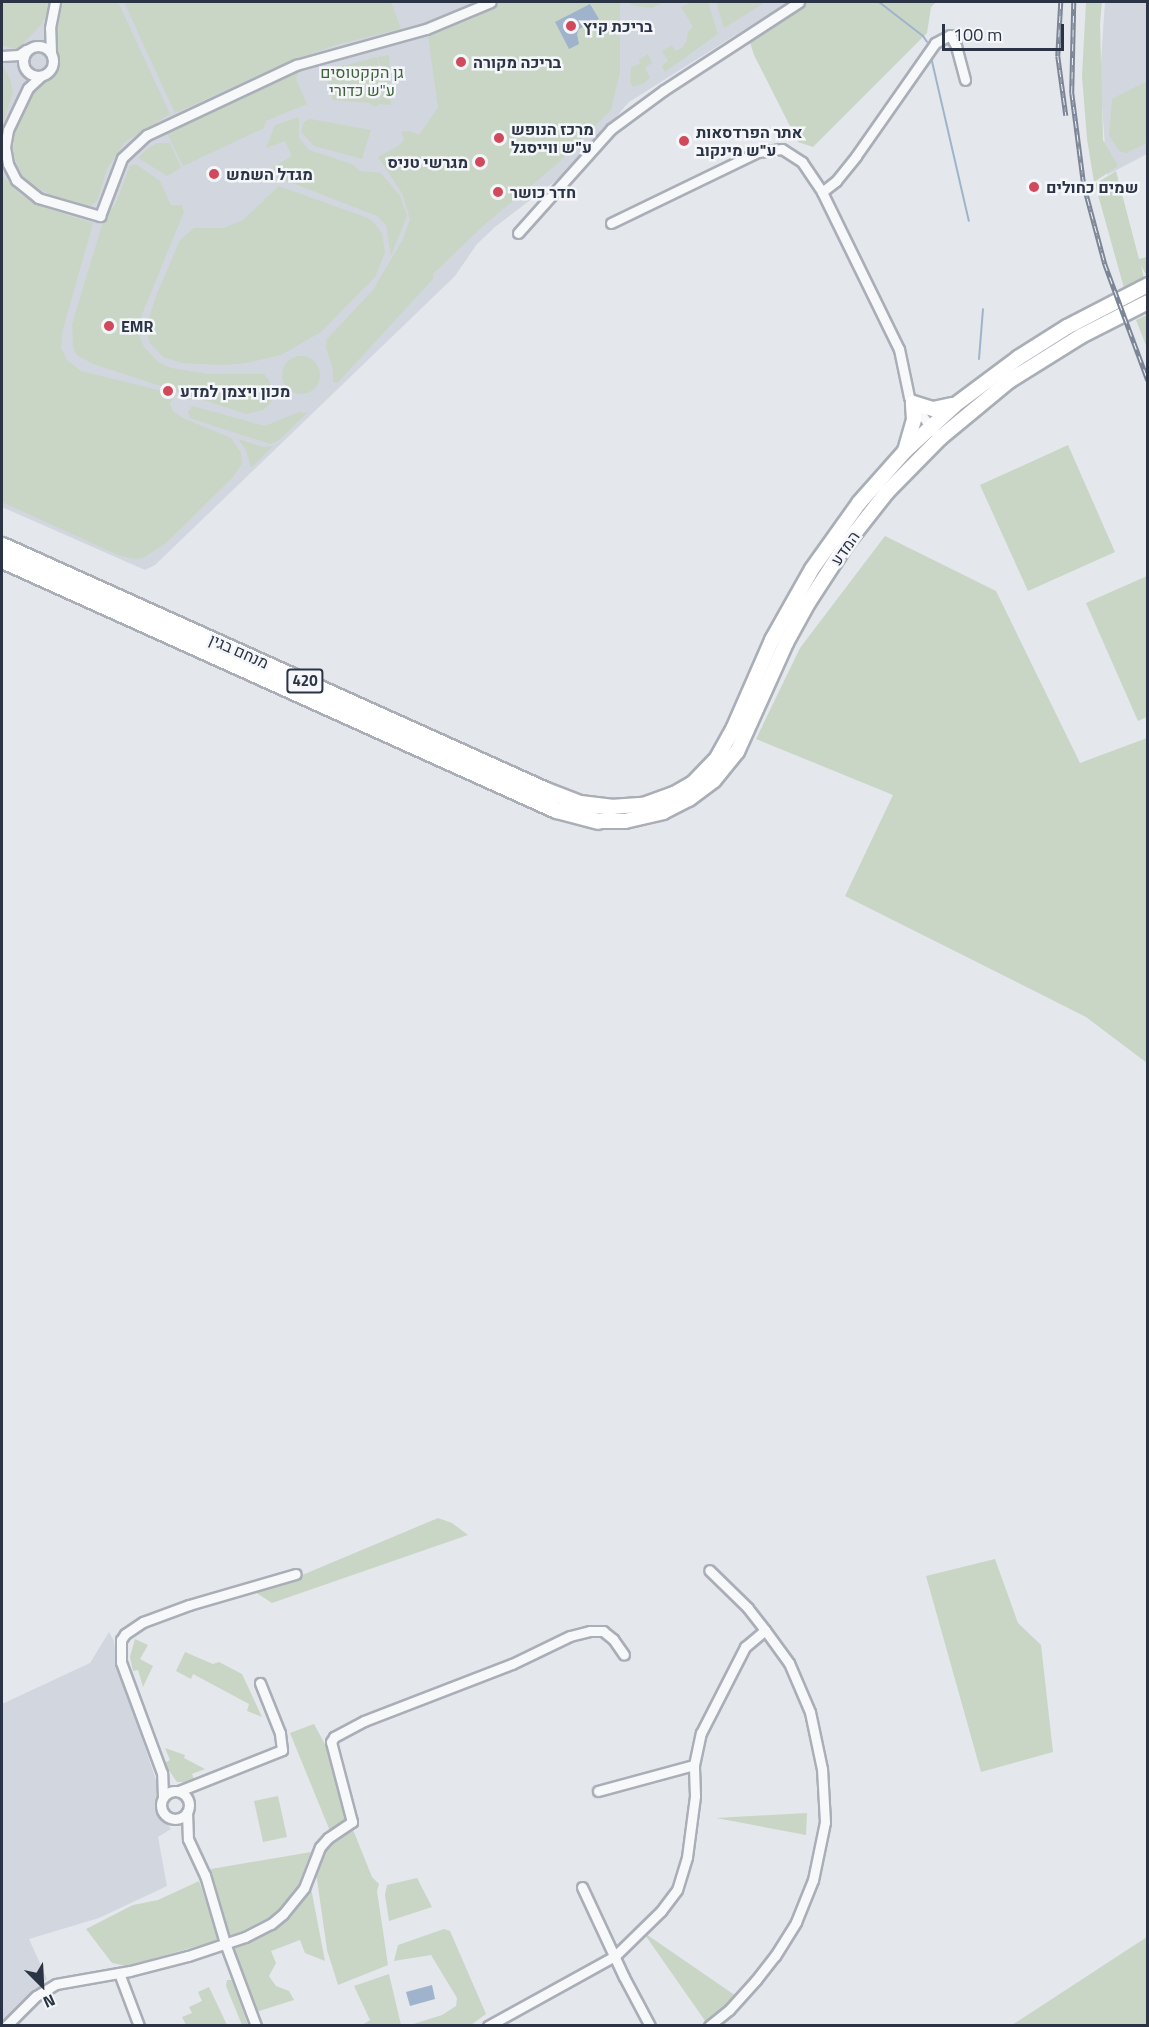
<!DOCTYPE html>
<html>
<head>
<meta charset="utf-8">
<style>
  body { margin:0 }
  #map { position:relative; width:1149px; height:2027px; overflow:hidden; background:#e4e7ec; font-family:"Titillium Web",Heebo,sans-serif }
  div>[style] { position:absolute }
  .built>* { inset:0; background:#d2d6de }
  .green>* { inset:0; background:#c9d6c5 }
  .round { border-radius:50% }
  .water>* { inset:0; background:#9fb4cc }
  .stream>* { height:2px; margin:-1px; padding:0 1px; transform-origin:1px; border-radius:1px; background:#9fb4cc }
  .roads { filter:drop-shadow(2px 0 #a9aeb7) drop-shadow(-2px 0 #a9aeb7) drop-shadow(0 2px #a9aeb7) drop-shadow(0 -2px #a9aeb7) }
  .minor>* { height:9px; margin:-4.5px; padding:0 4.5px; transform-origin:4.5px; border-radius:4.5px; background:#f7f8fa }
  .minor>.ring { margin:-4.5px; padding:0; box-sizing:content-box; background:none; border:9px solid #f7f8fa; border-radius:50% }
  .secondary>* { height:14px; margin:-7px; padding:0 7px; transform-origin:7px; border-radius:7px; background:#fff }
  .primary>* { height:15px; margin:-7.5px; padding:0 7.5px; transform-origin:7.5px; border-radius:7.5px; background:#fff }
  .rail>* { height:4.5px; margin-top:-2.25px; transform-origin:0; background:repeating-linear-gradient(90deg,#f4f6f9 0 7px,#7d8696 0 14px); box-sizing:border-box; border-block:2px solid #7d8696 }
  .dots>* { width:16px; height:16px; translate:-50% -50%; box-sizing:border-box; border:3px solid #f4f6f9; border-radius:50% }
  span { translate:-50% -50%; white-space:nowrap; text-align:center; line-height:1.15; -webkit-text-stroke:5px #f4f6f9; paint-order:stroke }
  .shield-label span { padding:2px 4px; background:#f4f6f9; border:2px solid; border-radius:4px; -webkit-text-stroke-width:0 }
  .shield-label { font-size:15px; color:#2b3445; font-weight:700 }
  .poi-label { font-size:16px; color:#2b3445; font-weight:700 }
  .left { translate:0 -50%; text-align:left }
  .right { translate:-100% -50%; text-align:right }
  .park-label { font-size:16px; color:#3f6138 }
  .street-label { font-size:16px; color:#2b3445 }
  .frame { position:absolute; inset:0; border:3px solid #2b3445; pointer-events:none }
  .north { position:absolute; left:12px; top:1955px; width:60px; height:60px; -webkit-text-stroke:4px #f4f6f9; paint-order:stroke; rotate:156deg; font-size:16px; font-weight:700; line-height:24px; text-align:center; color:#2b3445 }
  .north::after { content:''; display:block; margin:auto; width:21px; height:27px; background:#2b3445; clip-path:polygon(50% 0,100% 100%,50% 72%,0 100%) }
  .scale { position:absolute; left:942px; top:24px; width:122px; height:27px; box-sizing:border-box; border:3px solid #2b3445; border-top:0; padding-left:8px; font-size:18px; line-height:21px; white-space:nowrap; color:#2b3445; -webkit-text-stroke:4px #f4f6f9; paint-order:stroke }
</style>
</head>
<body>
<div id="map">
  <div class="built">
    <i style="clip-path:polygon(2px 2px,788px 2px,629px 102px,572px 168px,495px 227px,477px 244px,455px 276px,155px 565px,145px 570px,2px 507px)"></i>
    <i style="clip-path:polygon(1105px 2px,1147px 2px,1147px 154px,1107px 175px,1100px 77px)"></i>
    <i style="clip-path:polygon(109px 1632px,114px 1641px,117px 1664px,157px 1783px,158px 1809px,171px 1829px,158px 1837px,167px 1886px,99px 1918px,29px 1939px,47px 1979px,2px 2023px,2px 1704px,90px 1663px)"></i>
  </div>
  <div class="green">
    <i style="clip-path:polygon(2px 2px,50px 2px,50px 11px,40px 26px,17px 50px,2px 45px)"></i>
    <i style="clip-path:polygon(62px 2px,118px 2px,170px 114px,125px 142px,107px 169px,97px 201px,90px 206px,53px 196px,34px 186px,22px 175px,13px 154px,15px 132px,35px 86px,53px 71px,57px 61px,52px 31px)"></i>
    <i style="clip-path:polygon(124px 2px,391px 2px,401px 29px,339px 44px,290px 61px,175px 113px)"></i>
    <i style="clip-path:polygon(502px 2px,620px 2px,620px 72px,611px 110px,557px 164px,484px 225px,433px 274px,433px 279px,342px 378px,337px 383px,333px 382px,333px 370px,326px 347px,327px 339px,373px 290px,403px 239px,410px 219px,402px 193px,378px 157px,400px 145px,404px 139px,401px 132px,409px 131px,419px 135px,438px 107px,428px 36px,472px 19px)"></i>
    <i style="clip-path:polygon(627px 2px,664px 2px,652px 8px,635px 6px)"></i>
    <i style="clip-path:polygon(692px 2px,708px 2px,718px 34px,665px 72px,662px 66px,668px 61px,662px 51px,672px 45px,675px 51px,682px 48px,686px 42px,688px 32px,693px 27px,681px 7px)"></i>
    <i style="clip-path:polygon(716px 2px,766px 2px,724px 28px)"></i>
    <i style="clip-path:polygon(804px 2px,936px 2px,931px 7px,927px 33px,813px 147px,798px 142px,754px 55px,748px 36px)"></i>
    <i style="clip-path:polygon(1086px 2px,1102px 2px,1100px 24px,1103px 140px,1118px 166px,1094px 182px,1087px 139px,1082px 76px)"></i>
    <i style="clip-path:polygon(648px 54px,652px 63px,645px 67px,650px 78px,643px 84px,633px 87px,630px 82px,631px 67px,640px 64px,639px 60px)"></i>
    <i style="clip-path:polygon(389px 55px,391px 105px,379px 104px,375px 107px,369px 103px,333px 100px,325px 71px,377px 57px,383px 89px,376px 98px,379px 100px,385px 89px,378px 57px)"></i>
    <i style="clip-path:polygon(2px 64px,10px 79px,13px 92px,2px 128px)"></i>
    <i style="clip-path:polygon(300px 70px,296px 79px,307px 104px,266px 121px,264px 128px,183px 166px,165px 129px)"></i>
    <i style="clip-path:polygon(1147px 81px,1147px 143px,1126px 153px,1119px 151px,1109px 135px,1112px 99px)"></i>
    <i style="clip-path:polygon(299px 117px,299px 138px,309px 150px,352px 164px,360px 171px,381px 173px,400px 196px,407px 216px,391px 256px,386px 225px,377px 216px,277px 177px,273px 167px,292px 156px,285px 141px,266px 148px,275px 125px)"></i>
    <i style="clip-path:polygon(310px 119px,371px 130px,362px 159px,314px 146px,301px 132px,304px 122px)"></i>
    <i style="clip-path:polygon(158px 143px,170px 143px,181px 168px,167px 176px,138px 158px,148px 148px)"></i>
    <i style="clip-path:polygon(136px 164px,160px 181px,171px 205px,182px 205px,184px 212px,142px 314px,140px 337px,144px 347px,158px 362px,171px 368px,208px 374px,264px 374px,269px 380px,273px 394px,271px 403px,263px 410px,247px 414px,93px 364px,77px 355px,73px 348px,72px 324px,105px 215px,115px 205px,130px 166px)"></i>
    <i style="clip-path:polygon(2px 166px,4px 177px,21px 195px,45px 208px,93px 223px,62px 333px,61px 348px,67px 360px,81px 371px,174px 394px,170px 405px,173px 411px,183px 418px,231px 438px,241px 453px,242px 464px,232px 478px,165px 544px,143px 558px,134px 559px,118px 555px,2px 502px)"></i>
    <i style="clip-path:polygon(1116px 171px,1139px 259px,1147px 257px,1147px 277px,1141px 265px,1144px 279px,1124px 288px,1095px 184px)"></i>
    <i style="clip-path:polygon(279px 186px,368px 218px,375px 224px,382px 233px,385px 253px,375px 277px,321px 332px,281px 355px,246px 363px,220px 365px,182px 363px,163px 357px,149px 342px,147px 324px,156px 296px,180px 240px,194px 228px,224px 228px,243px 220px)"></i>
    <i style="clip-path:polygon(1147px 315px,1147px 348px,1136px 320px)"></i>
    <i class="round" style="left:282px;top:356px;width:38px;height:38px"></i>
    <i style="clip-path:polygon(192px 406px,265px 426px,299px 412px,307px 413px,279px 440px,270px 444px,190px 418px,188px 412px)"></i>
    <i style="clip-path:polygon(238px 439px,263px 447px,273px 446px,251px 468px,246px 450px)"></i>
    <i style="clip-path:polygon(1068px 445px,1115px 552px,1028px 591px,980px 485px)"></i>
    <i style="clip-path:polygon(885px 536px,996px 591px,1080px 763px,1147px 738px,1147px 1063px,1086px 1017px,845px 896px,893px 795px,756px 739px,800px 648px)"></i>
    <i style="clip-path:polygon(1147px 576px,1147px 717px,1138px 721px,1086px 603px)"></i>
    <i style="clip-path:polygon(438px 1518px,452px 1523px,468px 1535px,272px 1603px,255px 1592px,276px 1586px)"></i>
    <i style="clip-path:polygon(995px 1559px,1018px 1623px,1041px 1645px,1053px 1752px,981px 1772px,926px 1576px)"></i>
    <i style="clip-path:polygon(135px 1639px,148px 1645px,140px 1659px,153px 1666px,143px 1687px,138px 1670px,133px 1671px,130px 1657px)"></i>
    <i style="clip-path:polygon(185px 1652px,213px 1664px,219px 1662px,242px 1674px,262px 1717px,247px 1711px,249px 1704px,193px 1674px,191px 1679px,176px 1671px)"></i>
    <i style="clip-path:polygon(314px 1724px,326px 1746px,348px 1820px,330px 1831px,290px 1733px)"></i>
    <i style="clip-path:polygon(165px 1748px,185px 1755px,184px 1758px,205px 1769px,192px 1774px,194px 1779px,186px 1782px,177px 1782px,164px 1763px,170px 1760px)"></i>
    <i style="clip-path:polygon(278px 1796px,287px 1837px,263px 1842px,254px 1801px)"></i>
    <i style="clip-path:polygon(807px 1813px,806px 1835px,716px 1818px)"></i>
    <i style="clip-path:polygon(352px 1827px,372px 1877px,379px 1884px,377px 1891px,388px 1965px,338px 1985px,327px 1950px,316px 1872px,328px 1844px)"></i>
    <i style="clip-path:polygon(311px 1852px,296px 1891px,276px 1914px,228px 1938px,211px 1869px)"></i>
    <i style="clip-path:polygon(417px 1878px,432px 1907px,389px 1921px,385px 1895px,387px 1885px)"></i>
    <i style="clip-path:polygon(199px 1881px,219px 1940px,127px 1966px,112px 1963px,86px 1929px,133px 1905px,158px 1900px)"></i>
    <i style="clip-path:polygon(310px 1883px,325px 1961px,305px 1953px,300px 1940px,271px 1951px,276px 1963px,269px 1976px,276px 1986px,289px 1991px,294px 2000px,256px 2012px,233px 1945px,286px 1917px)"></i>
    <i style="clip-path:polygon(444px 1929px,450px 1931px,486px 2014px,471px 2025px,410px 2025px,442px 2015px,456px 2006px,457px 1998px,431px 1955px,394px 1961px,398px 1945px)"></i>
    <i style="clip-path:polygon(643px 1932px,739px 1998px,708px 2025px)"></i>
    <i style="clip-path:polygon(1147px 1937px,1147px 2025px,1012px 2025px,1130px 1948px)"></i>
    <i style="clip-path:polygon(389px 1974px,401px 2025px,362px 2025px,370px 2020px,354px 1986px)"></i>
    <i style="clip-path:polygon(227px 1980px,232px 1980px,248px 2025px,242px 2025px,226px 1986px)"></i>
    <i style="clip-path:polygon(209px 1987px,227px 2025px,186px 2025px,182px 2017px,192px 2013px,189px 2007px,202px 2001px,198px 1992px)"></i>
  </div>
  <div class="water">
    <i style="clip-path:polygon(590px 4px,599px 19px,579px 29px,577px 34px,579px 44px,569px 49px,555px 22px)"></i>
    <i style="clip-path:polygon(432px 1985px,435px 1999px,410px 2006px,406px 1992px)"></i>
  </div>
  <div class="stream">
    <i style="left:879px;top:2px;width:56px;rotate:37.7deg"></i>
    <i style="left:923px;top:36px;width:7px;rotate:56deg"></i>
    <i style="left:931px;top:57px;width:168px;rotate:77deg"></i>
    <i style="left:979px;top:359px;width:50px;rotate:-85.4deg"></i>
  </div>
  <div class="roads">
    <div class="minor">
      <i class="ring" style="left:23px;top:46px;width:21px;height:21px"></i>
      <i style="left:51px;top:52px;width:24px;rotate:-92deg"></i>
      <i style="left:50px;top:28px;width:26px;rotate:-79deg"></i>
      <i style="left:2px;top:56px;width:17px;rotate:-3deg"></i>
      <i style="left:19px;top:55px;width:9px;rotate:-36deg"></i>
      <i style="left:41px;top:76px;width:18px;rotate:137deg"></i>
      <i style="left:28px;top:88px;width:47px;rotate:115.5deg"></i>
      <i style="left:8px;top:130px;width:17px;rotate:100deg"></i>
      <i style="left:5px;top:147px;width:17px;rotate:80deg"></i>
      <i style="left:8px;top:164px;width:18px;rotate:63deg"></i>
      <i style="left:16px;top:180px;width:28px;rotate:39deg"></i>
      <i style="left:38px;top:198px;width:65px;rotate:16.2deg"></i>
      <i style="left:100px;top:216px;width:62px;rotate:-69.2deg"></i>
      <i style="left:122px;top:158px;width:34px;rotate:-43deg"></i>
      <i style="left:147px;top:135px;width:165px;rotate:-25.2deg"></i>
      <i style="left:296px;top:65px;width:135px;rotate:-15.5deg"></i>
      <i style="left:426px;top:29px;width:70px;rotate:-22.6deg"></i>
      <i style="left:822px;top:192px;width:18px;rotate:-38deg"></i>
      <i style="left:836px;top:181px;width:32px;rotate:-51deg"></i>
      <i style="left:856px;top:156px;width:138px;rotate:-55deg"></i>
      <i style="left:935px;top:43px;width:17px;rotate:-28deg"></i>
      <i style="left:950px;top:35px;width:13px;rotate:61deg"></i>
      <i style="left:956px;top:46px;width:35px;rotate:75deg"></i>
      <i style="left:611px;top:223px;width:163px;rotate:-25.8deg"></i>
      <i style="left:758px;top:152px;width:24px;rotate:-7deg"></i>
      <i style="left:782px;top:149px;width:24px;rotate:33deg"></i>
      <i style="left:802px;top:162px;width:36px;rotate:56deg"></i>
      <i style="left:822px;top:192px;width:175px;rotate:63.9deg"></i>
      <i style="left:899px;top:349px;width:49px;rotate:78.2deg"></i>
      <i style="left:909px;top:397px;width:43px;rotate:54.5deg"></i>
      <i style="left:518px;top:233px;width:140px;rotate:-48.2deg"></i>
      <i style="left:611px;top:129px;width:66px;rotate:-36.3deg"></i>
      <i style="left:664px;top:90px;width:161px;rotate:-33.1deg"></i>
      <i style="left:179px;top:1791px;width:111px;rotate:-21.7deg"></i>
      <i style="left:282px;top:1750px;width:17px;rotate:-97deg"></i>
      <i style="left:280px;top:1733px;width:54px;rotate:-111.8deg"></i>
      <i style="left:598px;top:1791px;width:99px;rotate:-15.2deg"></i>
      <i class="ring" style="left:161px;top:1791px;width:19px;height:19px"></i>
      <i style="left:163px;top:1797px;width:24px;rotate:-92deg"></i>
      <i style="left:162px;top:1773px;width:118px;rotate:-110.3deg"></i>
      <i style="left:121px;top:1662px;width:22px;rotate:-90deg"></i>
      <i style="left:121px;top:1640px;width:7px;rotate:-56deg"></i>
      <i style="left:125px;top:1634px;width:22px;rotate:-34deg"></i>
      <i style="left:143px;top:1622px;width:49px;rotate:-20.3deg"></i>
      <i style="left:189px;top:1605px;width:111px;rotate:-16.2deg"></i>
      <i style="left:187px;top:1812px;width:27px;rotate:88deg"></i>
      <i style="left:188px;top:1839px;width:40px;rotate:65deg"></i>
      <i style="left:205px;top:1875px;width:71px;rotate:73.6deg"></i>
      <i style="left:225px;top:1943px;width:89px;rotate:69.5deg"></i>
      <i style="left:582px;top:1887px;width:99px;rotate:65deg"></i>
      <i style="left:624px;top:1977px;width:55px;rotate:62deg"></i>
      <i style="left:119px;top:1973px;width:57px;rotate:69.3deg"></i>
      <i style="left:6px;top:2026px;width:42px;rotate:-45deg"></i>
      <i style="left:36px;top:1996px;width:23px;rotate:-31deg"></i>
      <i style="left:56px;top:1984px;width:75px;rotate:-10deg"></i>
      <i style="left:130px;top:1971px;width:60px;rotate:-14.5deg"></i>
      <i style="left:188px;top:1956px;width:60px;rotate:-18.4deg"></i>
      <i style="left:245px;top:1937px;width:29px;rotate:-27deg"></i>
      <i style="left:271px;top:1924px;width:16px;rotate:-40deg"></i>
      <i style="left:283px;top:1914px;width:33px;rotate:-51deg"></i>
      <i style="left:304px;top:1888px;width:44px;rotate:-68.7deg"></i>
      <i style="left:320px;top:1847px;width:12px;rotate:-48deg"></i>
      <i style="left:328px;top:1838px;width:29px;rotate:-34deg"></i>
      <i style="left:352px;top:1822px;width:83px;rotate:-104.7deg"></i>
      <i style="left:331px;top:1742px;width:6px;rotate:-59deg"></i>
      <i style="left:334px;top:1737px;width:34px;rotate:-28deg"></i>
      <i style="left:364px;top:1721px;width:159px;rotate:-21.1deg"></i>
      <i style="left:512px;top:1664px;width:64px;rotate:-25.8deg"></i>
      <i style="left:570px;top:1636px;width:21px;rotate:-14deg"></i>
      <i style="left:590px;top:1631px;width:13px"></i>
      <i style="left:603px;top:1631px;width:13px;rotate:39deg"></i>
      <i style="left:613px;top:1639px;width:19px;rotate:55deg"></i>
      <i style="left:488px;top:2026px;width:145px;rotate:-28.9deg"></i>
      <i style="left:615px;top:1956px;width:64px;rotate:-44.4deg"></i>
      <i style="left:661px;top:1911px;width:26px;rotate:-53deg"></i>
      <i style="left:677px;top:1890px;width:34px;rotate:-73deg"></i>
      <i style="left:687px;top:1857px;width:62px;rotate:-82.5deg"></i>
      <i style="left:695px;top:1796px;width:31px;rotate:-92deg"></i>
      <i style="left:694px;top:1765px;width:33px;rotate:-78deg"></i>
      <i style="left:701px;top:1733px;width:97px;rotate:-62.9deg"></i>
      <i style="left:745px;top:1647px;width:26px;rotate:-40deg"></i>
      <i style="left:765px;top:1630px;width:28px;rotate:-128deg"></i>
      <i style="left:748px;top:1608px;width:54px;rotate:-135.7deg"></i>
      <i style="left:709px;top:2026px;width:26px;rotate:-39deg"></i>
      <i style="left:729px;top:2010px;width:40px;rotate:-48deg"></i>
      <i style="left:756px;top:1980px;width:31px;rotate:-52deg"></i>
      <i style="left:775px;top:1956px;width:40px;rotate:-58deg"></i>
      <i style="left:796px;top:1922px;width:45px;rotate:-68deg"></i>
      <i style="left:813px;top:1880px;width:59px;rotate:-78.3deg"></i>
      <i style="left:825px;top:1822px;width:53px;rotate:-93.2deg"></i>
      <i style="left:822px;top:1769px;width:58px;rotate:-101.9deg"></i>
      <i style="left:810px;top:1712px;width:53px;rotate:-113.2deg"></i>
      <i style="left:789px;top:1663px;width:41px;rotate:-126deg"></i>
    </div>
    <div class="secondary">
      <i style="left:905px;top:451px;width:33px;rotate:-74deg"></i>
      <i style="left:914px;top:419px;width:16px;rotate:-94deg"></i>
      <i style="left:913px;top:403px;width:21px;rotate:17deg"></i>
      <i style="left:933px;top:409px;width:19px;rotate:-12deg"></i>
      <i style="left:611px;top:807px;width:32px;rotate:-4deg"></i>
      <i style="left:643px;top:805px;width:33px;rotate:-20deg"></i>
      <i style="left:674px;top:794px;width:22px;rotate:-30deg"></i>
      <i style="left:693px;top:783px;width:35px;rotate:-46deg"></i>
      <i style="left:717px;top:758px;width:35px;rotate:-61deg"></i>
      <i style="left:734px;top:727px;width:95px;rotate:-66.4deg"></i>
      <i style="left:772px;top:640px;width:81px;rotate:-60.6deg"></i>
      <i style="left:812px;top:569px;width:81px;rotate:-54.5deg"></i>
      <i style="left:859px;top:503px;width:69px;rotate:-48.5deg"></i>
      <i style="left:905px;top:451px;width:68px;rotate:-42.6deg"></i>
      <i style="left:955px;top:405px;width:79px;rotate:-36.7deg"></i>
      <i style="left:1018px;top:358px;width:58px;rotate:-32.3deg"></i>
      <i style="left:1067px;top:327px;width:91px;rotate:-27.4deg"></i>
      <i style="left:598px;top:821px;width:27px"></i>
      <i style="left:625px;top:821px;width:39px;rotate:-13deg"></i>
      <i style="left:663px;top:812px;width:29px;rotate:-27deg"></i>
      <i style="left:689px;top:799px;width:31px;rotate:-37deg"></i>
      <i style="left:714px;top:780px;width:36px;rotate:-51deg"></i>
      <i style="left:737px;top:752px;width:120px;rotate:-65.8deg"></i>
      <i style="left:786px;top:643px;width:46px;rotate:-61.2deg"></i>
      <i style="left:808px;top:603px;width:72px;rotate:-57deg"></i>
      <i style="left:847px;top:543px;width:65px;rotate:-51.9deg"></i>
      <i style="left:887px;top:492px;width:76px;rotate:-45.5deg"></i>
      <i style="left:940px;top:438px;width:89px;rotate:-39.6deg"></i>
      <i style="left:1009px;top:381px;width:85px;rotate:-32deg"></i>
      <i style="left:1081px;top:336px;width:75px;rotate:-26.9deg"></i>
    </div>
    <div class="primary">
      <i style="left:2px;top:545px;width:597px;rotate:24.25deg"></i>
      <i style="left:546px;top:790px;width:36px;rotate:21deg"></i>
      <i style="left:580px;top:803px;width:31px;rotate:7deg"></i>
      <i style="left:2px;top:560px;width:608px;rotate:24.29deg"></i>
      <i style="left:556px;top:810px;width:43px;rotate:14.7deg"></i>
    </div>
  </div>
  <div class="rail">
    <i style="left:1061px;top:2px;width:54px;rotate:93.2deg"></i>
    <i style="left:1058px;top:56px;width:60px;rotate:82.3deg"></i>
    <i style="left:1074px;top:2px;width:91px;rotate:91.3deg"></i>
    <i style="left:1072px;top:93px;width:93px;rotate:82.6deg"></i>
    <i style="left:1084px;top:185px;width:82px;rotate:75.1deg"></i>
    <i style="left:1105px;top:264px;width:124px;rotate:69.7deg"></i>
  </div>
  <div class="dots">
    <i style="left:571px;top:26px;background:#d1495b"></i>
    <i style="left:461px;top:62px;background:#d1495b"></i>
    <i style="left:499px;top:138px;background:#d1495b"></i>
    <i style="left:684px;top:141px;background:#d1495b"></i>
    <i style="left:480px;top:162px;background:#d1495b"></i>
    <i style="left:214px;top:174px;background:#d1495b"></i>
    <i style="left:1034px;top:187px;background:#d1495b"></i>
    <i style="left:498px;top:192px;background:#d1495b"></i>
    <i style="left:109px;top:326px;background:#d1495b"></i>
    <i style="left:168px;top:391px;background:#d1495b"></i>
  </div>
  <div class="shield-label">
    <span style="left:305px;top:681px">420</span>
  </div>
  <div class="poi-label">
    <span class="left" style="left:583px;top:26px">בריכת קיץ</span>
    <span class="left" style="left:473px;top:62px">בריכה מקורה</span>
    <span class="left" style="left:511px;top:138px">מרכז הנופש<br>ע"ש ווייסגל</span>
    <span class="left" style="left:696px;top:141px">אתר הפרדסאות<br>ע"ש מינקוב</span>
    <span class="right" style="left:468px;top:162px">מגרשי טניס</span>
    <span class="left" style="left:226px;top:174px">מגדל השמש</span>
    <span class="left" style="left:1046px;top:187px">שמים כחולים</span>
    <span class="left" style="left:510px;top:192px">חדר כושר</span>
    <span class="left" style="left:121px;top:326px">EMR</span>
    <span class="left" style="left:180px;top:391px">מכון ויצמן למדע</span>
  </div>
  <div class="park-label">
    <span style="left:362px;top:81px">גן הקקטוסים<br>ע"ש כדורי</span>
  </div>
  <div class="street-label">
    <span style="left:845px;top:548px;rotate:-55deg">המדע</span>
    <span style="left:239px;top:651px;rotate:24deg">מנחם בגין</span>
  </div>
  <div class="frame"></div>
  <div class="north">N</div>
  <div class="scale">100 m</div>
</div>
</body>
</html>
